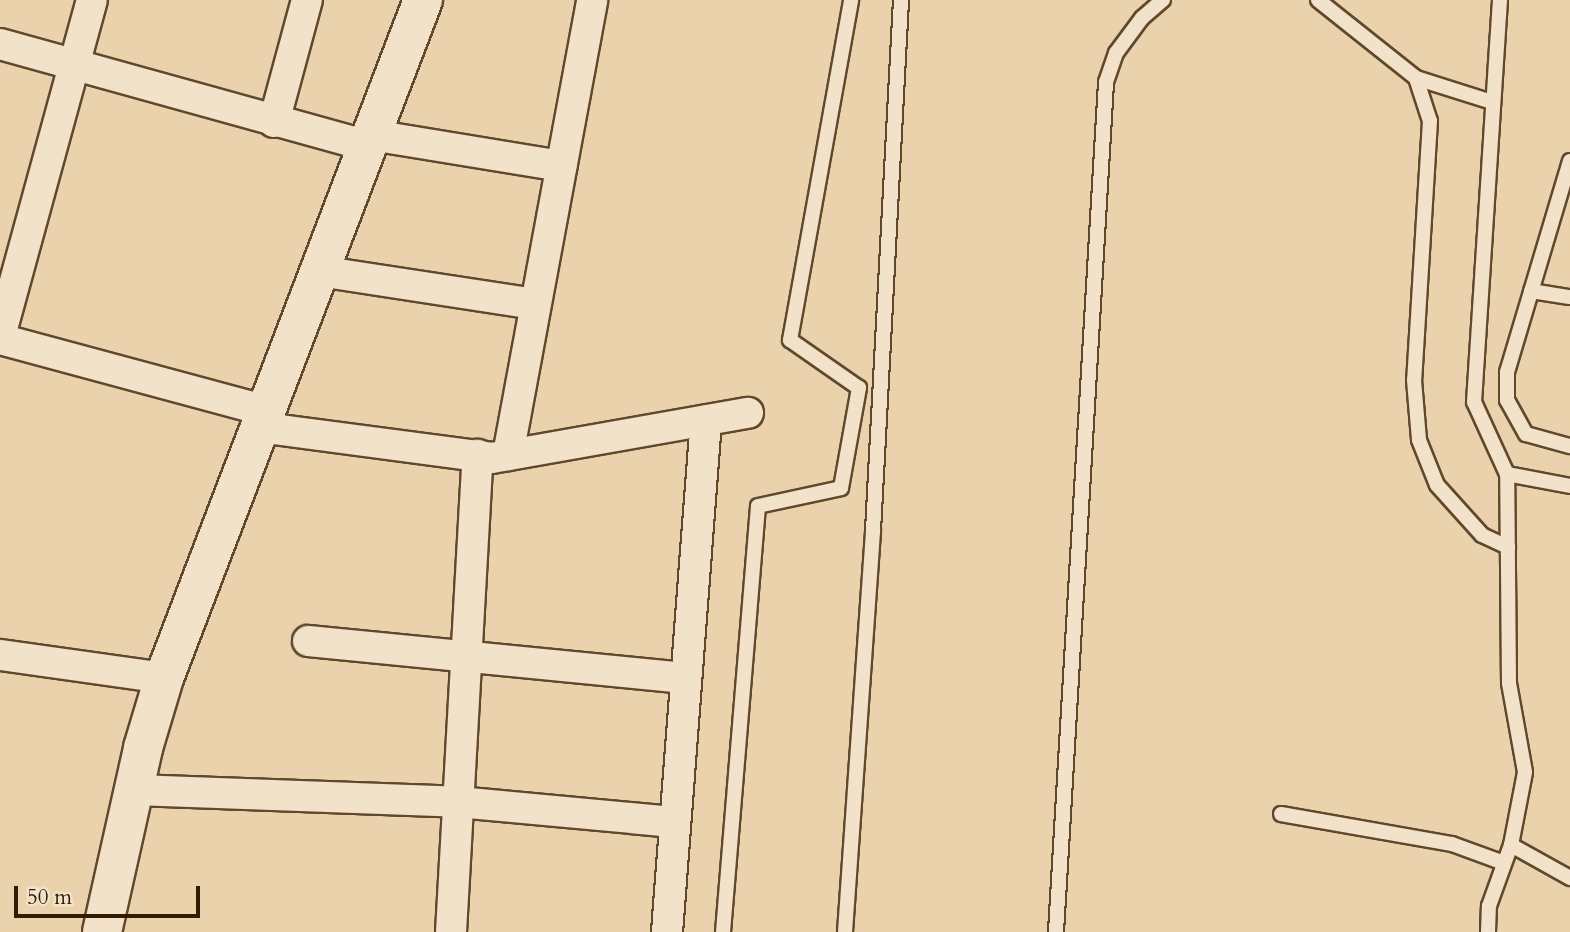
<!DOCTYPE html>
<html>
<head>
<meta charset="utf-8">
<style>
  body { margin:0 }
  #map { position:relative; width:1570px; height:932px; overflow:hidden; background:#ead3ac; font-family:Cardo,serif }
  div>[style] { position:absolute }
  .roads { filter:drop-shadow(2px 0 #61482d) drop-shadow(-2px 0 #61482d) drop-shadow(0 2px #61482d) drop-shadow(0 -2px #61482d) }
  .lane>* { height:14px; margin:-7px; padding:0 7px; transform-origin:7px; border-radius:7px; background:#f1e2c9 }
  .street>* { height:30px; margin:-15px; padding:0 15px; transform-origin:15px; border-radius:15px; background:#f1e2c9 }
  .secondary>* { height:38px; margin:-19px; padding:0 19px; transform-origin:19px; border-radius:19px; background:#f1e2c9 }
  span { translate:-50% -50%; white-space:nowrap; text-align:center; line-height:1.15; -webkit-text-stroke:7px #f1e2c9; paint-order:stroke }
  .scale { position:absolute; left:14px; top:886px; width:186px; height:32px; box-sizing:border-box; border:4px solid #331a03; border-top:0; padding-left:9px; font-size:21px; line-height:24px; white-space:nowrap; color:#331a03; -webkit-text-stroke:5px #f1e2c9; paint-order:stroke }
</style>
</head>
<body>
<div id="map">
  <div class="roads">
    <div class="lane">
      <i style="left:1318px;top:0;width:125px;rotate:38.5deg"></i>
      <i style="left:1416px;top:78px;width:45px;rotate:72deg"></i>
      <i style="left:1430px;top:121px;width:259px;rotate:93.5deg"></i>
      <i style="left:1414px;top:380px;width:60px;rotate:85.2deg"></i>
      <i style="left:1419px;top:440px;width:48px;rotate:68.2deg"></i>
      <i style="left:1437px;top:485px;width:67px;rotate:48deg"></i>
      <i style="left:1482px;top:535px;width:29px;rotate:25deg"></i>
      <i style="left:1416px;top:78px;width:80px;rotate:17.5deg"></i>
      <i style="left:1570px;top:161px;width:220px;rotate:106.6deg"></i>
      <i style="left:1507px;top:372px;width:28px;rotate:90deg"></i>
      <i style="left:1507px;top:400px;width:39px;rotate:61deg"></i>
      <i style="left:1526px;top:434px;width:46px;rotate:15.3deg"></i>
      <i style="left:1531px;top:291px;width:39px;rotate:9deg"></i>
      <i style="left:1507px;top:474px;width:64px;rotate:10.8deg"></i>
      <i style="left:1281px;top:814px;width:174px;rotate:10deg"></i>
      <i style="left:1452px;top:844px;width:55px;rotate:20.1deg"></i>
      <i style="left:1511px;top:845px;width:68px;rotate:29.2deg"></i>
      <i style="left:723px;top:932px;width:427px;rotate:-85.3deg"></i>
      <i style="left:758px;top:506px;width:85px;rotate:-12.2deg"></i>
      <i style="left:841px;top:488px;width:102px;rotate:-79.8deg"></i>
      <i style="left:859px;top:388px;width:84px;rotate:-145.2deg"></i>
      <i style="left:790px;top:340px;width:345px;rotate:-79.8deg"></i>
      <i style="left:845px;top:932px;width:402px;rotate:-86deg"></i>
      <i style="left:873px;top:531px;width:532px;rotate:-86.98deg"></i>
      <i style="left:1056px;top:932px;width:851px;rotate:-86.63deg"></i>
      <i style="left:1106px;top:82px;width:31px;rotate:-71deg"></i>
      <i style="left:1116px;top:53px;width:44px;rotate:-53.4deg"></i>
      <i style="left:1142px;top:18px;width:28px;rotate:-41deg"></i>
      <i style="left:1488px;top:932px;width:26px;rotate:-88deg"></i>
      <i style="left:1489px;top:906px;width:65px;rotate:-70.2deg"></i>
      <i style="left:1511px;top:845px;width:74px;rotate:-79.1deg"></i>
      <i style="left:1525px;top:772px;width:90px;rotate:-100.2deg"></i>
      <i style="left:1509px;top:683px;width:209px;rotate:-90.5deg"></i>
      <i style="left:1507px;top:474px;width:79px;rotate:-114.6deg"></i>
      <i style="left:1474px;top:402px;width:403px;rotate:-86.3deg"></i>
    </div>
    <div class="street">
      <i style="left:0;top:44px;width:381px;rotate:15.5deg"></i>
      <i style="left:274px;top:122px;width:126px;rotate:-74.9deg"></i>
      <i style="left:372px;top:135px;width:192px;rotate:9.3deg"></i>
      <i style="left:319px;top:271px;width:219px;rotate:8.7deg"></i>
      <i style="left:0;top:336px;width:348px;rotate:-74.7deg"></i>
      <i style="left:0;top:339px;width:273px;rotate:15.1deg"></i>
      <i style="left:258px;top:427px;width:236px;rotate:7.5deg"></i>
      <i style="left:492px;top:458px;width:260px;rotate:-10deg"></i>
      <i style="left:508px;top:455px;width:463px;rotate:-79.5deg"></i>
      <i style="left:308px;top:641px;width:379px;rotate:5.6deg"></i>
      <i style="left:0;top:655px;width:166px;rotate:8deg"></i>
      <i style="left:135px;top:790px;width:323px;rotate:2.1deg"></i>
      <i style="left:458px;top:802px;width:216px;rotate:5.3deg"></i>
      <i style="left:451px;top:932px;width:478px;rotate:-86.8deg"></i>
      <i style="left:667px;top:932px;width:513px;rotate:-85.64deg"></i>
    </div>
    <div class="secondary">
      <i style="left:102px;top:932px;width:189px;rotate:-77.4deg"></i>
      <i style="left:143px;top:748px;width:73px;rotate:-73.3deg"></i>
      <i style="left:164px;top:678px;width:726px;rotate:-69.09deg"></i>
    </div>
  </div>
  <div class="scale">50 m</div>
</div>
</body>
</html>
